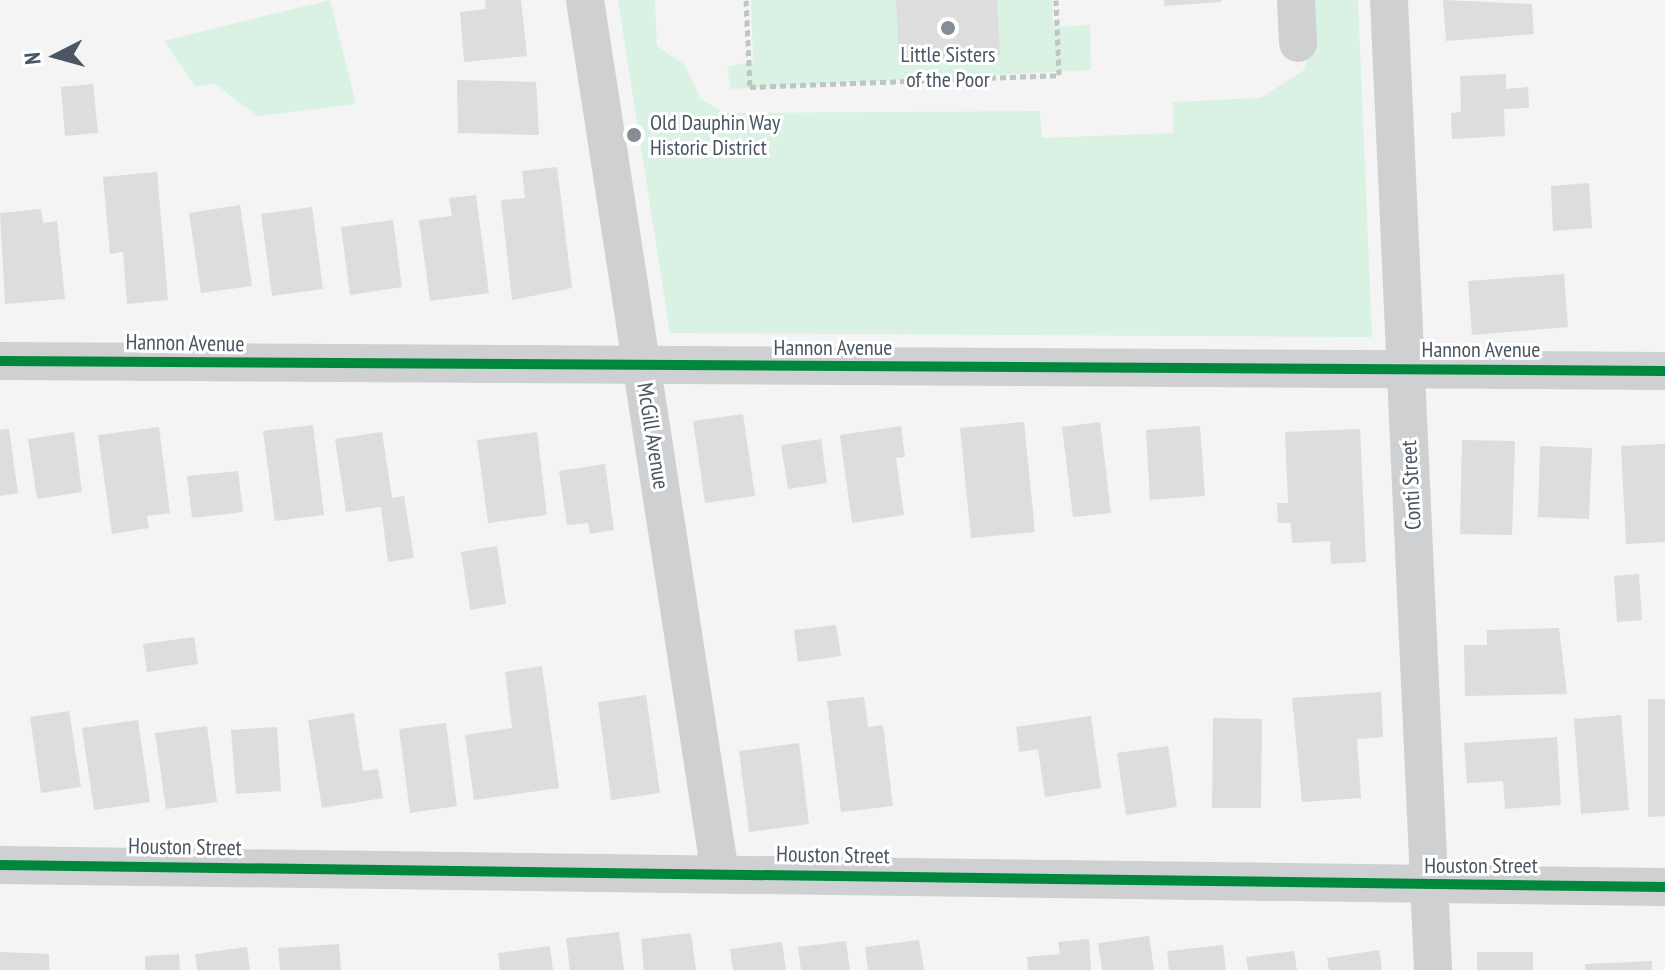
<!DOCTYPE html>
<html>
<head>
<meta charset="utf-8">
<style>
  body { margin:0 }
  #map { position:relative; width:1665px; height:970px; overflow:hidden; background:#f4f4f4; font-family:"PT Sans Narrow",sans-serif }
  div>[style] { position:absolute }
  .green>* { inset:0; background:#d9f2e3 }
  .building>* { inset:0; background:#ddddde }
  .path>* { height:5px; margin-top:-2.5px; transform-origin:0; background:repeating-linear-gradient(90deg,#bcc7c4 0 6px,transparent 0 10px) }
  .minor>* { height:38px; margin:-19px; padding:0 19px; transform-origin:19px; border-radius:19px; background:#ced0d2 }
  .cycleway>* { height:10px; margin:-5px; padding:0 5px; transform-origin:5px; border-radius:5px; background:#00873e }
  .dots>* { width:22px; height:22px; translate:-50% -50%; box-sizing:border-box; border:4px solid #fff; border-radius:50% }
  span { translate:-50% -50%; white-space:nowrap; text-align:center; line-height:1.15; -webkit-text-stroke:6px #fff; paint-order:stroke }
  .poi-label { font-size:22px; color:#4a5661 }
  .left { translate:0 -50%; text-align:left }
  .street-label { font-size:22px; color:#4a5661 }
  .north { position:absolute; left:16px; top:16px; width:80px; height:80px; -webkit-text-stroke:6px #fff; paint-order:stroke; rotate:264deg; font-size:22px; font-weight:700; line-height:32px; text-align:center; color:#4a5661 }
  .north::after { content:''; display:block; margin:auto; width:28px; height:36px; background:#4a5661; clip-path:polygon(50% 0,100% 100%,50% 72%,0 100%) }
</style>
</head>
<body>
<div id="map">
  <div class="green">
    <i style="clip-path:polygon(330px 0,356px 104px,258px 116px,214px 83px,196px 87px,164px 41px)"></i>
    <i style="clip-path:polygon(618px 0,655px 0,657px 46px,685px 65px,700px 98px,723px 113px,1040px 111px,1042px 138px,1173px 133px,1173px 102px,1260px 98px,1304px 70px,1310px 48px,1307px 0,1358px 0,1372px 337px,670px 333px)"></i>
    <i style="clip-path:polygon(751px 0,896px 0,899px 61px,999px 55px,997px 0,1052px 0,1053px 27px,1090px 25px,1091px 70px,731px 89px,727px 67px,753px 61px)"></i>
  </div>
  <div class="building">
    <i style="clip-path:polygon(485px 0,521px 0,527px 56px,464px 62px,460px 12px,486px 9px)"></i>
    <i style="clip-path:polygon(896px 0,997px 0,1000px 55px,899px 61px)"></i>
    <i style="clip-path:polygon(1164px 0,1221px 0,1221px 2px,1164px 6px)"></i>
    <i style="clip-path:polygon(1443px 0,1532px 4px,1534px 34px,1446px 41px)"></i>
    <i style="clip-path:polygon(1506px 74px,1506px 89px,1528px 87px,1529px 108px,1504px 109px,1505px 136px,1452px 139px,1451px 113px,1461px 112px,1460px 76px)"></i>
    <i style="clip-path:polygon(457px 80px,536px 82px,539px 135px,458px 133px)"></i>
    <i style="clip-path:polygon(93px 84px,98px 133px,65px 136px,61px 87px)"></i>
    <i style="clip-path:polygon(557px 167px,572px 288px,512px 300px,501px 200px,525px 198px,522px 171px)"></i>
    <i style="clip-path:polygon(157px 172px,168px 300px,127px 304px,123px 252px,110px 254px,103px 177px)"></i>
    <i style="clip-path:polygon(1589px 183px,1592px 228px,1553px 231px,1551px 186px)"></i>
    <i style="clip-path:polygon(476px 195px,489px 293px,430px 301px,419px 220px,452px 216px,449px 198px)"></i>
    <i style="clip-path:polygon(240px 205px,252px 286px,201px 293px,189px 213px)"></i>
    <i style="clip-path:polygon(312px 207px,323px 289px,272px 296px,261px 214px)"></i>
    <i style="clip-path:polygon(41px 209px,43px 223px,57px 221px,65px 299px,5px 304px,0 213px)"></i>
    <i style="clip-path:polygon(393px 220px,402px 287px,350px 295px,341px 227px)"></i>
    <i style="clip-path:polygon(1564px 274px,1568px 327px,1472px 335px,1468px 281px)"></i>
    <i style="clip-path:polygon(743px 414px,755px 496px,705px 503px,693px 421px)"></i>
    <i style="clip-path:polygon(1024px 422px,1035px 532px,971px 538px,960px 428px)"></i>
    <i style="clip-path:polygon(1100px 422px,1111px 513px,1073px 517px,1062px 427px)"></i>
    <i style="clip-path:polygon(313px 425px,324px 515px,275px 521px,263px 431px)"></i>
    <i style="clip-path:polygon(901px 426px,905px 457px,896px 458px,904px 515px,852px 523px,840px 435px)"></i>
    <i style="clip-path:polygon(1200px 426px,1205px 496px,1150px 500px,1146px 430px)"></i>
    <i style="clip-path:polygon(159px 427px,170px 513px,147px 516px,149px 528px,112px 534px,98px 435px)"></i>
    <i style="clip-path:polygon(9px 429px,18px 493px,0 496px,0 430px)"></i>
    <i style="clip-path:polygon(1360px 429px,1366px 562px,1331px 564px,1330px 541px,1292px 543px,1291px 523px,1278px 523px,1277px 503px,1288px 503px,1285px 432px)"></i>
    <i style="clip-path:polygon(74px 432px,82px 492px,37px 499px,28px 439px)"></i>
    <i style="clip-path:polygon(382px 432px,392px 498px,404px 496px,414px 558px,388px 562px,381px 507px,346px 512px,335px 439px)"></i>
    <i style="clip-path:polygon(537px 432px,547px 515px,488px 523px,477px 440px)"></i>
    <i style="clip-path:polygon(821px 439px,827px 483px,788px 489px,781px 445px)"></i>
    <i style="clip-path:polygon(1462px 440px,1515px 441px,1512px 535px,1460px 534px)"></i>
    <i style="clip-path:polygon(1665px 444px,1665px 542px,1626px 544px,1621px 446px)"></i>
    <i style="clip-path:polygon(1540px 446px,1592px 448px,1589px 519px,1538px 517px)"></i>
    <i style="clip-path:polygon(605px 464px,614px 530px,590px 534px,588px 523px,567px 525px,559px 471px)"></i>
    <i style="clip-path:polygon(238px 471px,243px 512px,192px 518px,187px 476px)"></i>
    <i style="clip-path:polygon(497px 546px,506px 604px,470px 610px,461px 552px)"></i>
    <i style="clip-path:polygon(1639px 574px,1642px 620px,1617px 622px,1614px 576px)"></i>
    <i style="clip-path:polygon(836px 625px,841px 656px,798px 662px,794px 630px)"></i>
    <i style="clip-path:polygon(1559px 628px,1567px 694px,1465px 696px,1464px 645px,1487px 645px,1487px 630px)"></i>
    <i style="clip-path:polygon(194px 637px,198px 664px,147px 672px,143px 644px)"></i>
    <i style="clip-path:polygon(542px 666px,559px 788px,474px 800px,465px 735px,512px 728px,505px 672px)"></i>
    <i style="clip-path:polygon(1381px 692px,1383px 737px,1357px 739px,1361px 798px,1302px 802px,1292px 698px)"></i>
    <i style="clip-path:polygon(646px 695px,660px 793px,611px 800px,598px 702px)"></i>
    <i style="clip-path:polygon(864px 697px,868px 727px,883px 725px,893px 806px,841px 812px,827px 701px)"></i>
    <i style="clip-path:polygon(1648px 699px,1665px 699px,1665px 816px,1648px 817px)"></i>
    <i style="clip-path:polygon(69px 711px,81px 787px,41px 793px,30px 717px)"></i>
    <i style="clip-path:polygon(354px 713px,363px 771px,378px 769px,383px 798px,322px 808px,308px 720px)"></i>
    <i style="clip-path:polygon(1621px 715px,1629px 810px,1581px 814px,1574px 719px)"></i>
    <i style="clip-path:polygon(1091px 716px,1101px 788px,1045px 797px,1038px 749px,1019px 752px,1016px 727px)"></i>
    <i style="clip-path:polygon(1213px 718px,1262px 719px,1261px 808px,1212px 808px)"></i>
    <i style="clip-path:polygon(138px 720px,150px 802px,94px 810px,82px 728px)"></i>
    <i style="clip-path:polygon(446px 723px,457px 806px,410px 813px,399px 729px)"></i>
    <i style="clip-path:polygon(207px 726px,217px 802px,166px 809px,155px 733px)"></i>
    <i style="clip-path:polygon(277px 727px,281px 791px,236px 794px,231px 730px)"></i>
    <i style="clip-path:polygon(1557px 737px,1561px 805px,1505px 809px,1503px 781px,1467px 783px,1464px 743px)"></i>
    <i style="clip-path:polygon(799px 743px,809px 824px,749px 832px,739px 751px)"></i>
    <i style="clip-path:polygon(1168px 746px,1177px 807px,1126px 815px,1117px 753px)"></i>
    <i style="clip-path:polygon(619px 932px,624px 970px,570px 970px,566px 938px)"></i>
    <i style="clip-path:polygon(691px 933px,696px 970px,644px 970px,641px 939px)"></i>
    <i style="clip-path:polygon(1149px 936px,1154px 970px,1102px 970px,1098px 943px)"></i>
    <i style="clip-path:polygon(1089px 939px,1091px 970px,1028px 970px,1027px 957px,1060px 954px,1058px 942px)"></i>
    <i style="clip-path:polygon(919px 940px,924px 970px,868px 970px,865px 947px)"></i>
    <i style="clip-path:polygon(846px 941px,850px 970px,801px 970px,798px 947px)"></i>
    <i style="clip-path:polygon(782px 942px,786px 970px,733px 970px,730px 949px)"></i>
    <i style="clip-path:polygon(339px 944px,341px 970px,280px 970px,278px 948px)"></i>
    <i style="clip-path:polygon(1223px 945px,1226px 970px,1169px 970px,1167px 951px)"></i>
    <i style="clip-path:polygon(550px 946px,553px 970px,500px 970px,498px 953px)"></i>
    <i style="clip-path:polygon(247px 947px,250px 970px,197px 970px,195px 954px)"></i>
    <i style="clip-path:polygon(1379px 950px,1382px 970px,1329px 970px,1327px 958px)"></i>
    <i style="clip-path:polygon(1294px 951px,1297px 970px,1248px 970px,1246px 957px)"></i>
    <i style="clip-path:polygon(0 952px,49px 954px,49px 970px,0 970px)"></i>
    <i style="clip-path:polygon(1477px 952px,1533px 952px,1533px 970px,1477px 970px)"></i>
    <i style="clip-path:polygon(179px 954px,180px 970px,145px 970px,145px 956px)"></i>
    <i style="clip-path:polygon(1652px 961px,1652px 970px,1585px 970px,1585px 964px)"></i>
  </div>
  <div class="path">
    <i style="left:746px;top:0;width:87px;rotate:87.4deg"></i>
    <i style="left:750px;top:87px;width:309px;rotate:-2.2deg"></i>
    <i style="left:1059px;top:75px;width:75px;rotate:-92.3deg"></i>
  </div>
  <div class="minor">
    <i style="left:585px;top:0;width:883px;rotate:81.21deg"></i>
    <i style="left:1296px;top:0;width:43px;rotate:87.3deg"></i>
    <i style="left:1389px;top:0;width:971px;rotate:87.4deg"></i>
    <i style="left:0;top:361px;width:1665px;rotate:0.34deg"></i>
    <i style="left:0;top:865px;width:1665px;rotate:0.76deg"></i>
  </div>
  <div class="cycleway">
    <i style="left:0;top:361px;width:1665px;rotate:0.34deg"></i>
    <i style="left:0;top:865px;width:1665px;rotate:0.76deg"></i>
  </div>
  <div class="dots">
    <i style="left:948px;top:28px;background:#868d94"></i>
    <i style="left:634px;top:135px;background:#868d94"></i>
  </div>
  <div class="poi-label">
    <span style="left:948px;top:67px">Little Sisters<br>of the Poor</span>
    <span class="left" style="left:650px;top:135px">Old Dauphin Way<br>Historic District</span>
  </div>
  <div class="street-label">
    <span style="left:185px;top:343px;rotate:1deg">Hannon Avenue</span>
    <span style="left:833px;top:348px">Hannon Avenue</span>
    <span style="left:1481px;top:350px">Hannon Avenue</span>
    <span style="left:653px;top:436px;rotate:81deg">McGill Avenue</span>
    <span style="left:1411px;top:485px;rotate:-93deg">Conti Street</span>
    <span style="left:185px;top:847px;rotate:1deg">Houston Street</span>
    <span style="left:833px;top:855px;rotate:1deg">Houston Street</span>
    <span style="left:1481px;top:866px">Houston Street</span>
  </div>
  <div class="north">N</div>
</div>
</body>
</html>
